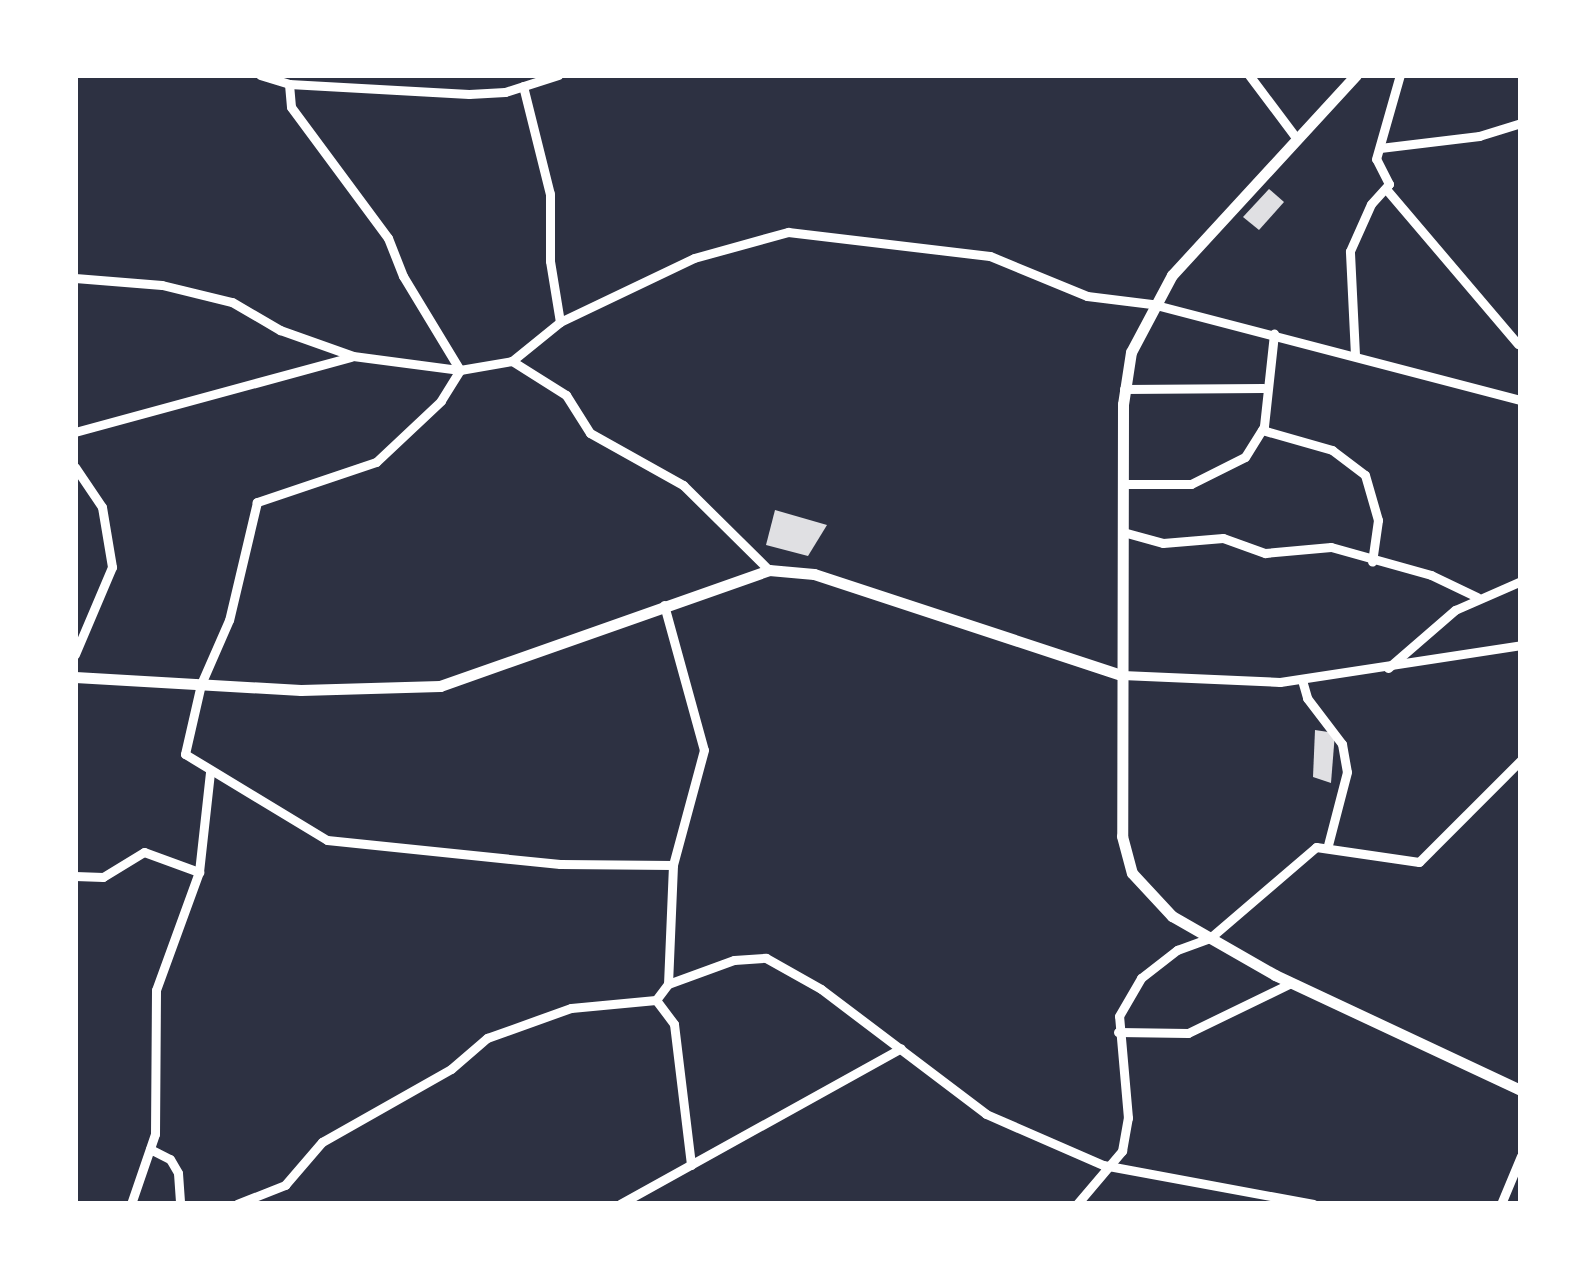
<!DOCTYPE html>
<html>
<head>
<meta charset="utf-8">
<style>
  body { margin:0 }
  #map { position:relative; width:1596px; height:1279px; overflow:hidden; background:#2d3142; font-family:Roboto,sans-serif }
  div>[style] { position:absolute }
  .building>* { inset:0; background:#e0e0e3 }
  .minor>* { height:9px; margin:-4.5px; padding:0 4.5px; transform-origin:4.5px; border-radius:4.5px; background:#fff }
  .secondary>* { height:11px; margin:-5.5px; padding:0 5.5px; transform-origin:5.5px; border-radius:5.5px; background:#fff }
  span { translate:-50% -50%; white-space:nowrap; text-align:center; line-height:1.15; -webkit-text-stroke:9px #fff; paint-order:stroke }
  .frame { position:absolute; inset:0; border:78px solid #fff; pointer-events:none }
</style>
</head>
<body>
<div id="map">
  <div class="building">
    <i style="clip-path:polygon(1269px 189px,1284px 202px,1259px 230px,1243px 217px)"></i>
    <i style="clip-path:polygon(775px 510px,827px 525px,808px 556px,766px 545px)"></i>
    <i style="clip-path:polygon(1315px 730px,1335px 733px,1331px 783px,1313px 777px)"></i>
  </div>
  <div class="minor">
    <i style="left:260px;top:75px;width:30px;rotate:17deg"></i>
    <i style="left:289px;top:84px;width:180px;rotate:3.2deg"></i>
    <i style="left:469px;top:94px;width:36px;rotate:-3deg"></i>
    <i style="left:505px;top:92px;width:56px;rotate:-17.8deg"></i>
    <i style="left:1249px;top:75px;width:80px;rotate:53.1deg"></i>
    <i style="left:289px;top:84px;width:23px;rotate:85deg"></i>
    <i style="left:291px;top:107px;width:163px;rotate:53.5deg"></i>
    <i style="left:388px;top:238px;width:41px;rotate:68.5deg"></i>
    <i style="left:403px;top:276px;width:110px;rotate:58.8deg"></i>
    <i style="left:523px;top:86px;width:111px;rotate:76deg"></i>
    <i style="left:550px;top:194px;width:67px;rotate:90deg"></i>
    <i style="left:550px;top:261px;width:62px;rotate:80.7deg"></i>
    <i style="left:1380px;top:148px;width:100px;rotate:-6.9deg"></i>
    <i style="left:1479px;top:136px;width:44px;rotate:-17.2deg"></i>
    <i style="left:1386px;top:189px;width:204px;rotate:49.6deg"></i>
    <i style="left:75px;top:278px;width:87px;rotate:4.6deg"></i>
    <i style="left:162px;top:285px;width:72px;rotate:13.7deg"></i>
    <i style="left:232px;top:302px;width:56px;rotate:30.3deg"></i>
    <i style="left:280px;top:330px;width:77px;rotate:19.6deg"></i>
    <i style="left:353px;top:356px;width:108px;rotate:7.5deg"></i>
    <i style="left:460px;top:370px;width:53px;rotate:-9.8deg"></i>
    <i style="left:512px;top:361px;width:62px;rotate:-39.1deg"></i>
    <i style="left:560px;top:322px;width:148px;rotate:-25.5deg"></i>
    <i style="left:694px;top:258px;width:98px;rotate:-15.5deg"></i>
    <i style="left:788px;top:232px;width:203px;rotate:6.8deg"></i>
    <i style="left:990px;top:256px;width:105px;rotate:22.4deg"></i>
    <i style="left:1087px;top:296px;width:65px;rotate:7deg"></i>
    <i style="left:1152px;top:304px;width:381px;rotate:14.6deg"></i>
    <i style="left:1355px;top:355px;width:104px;rotate:-92.8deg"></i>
    <i style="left:1350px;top:251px;width:51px;rotate:-65.9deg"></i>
    <i style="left:1371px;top:204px;width:27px;rotate:-48deg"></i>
    <i style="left:1389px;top:184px;width:28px;rotate:-117deg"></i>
    <i style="left:1376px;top:159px;width:87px;rotate:-74.1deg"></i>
    <i style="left:512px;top:361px;width:64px;rotate:32.2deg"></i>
    <i style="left:566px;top:395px;width:45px;rotate:57.7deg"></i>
    <i style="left:590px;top:433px;width:107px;rotate:29.2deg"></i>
    <i style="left:683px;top:485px;width:121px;rotate:44.7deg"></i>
    <i style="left:460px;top:370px;width:36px;rotate:122deg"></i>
    <i style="left:441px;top:401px;width:89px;rotate:136.8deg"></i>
    <i style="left:376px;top:462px;width:126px;rotate:161.4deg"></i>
    <i style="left:257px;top:502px;width:121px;rotate:103.3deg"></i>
    <i style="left:229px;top:620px;width:70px;rotate:113.6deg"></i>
    <i style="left:201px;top:684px;width:72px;rotate:102.9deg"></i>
    <i style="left:185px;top:754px;width:166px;rotate:31.2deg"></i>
    <i style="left:327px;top:840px;width:234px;rotate:5.9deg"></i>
    <i style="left:560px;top:864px;width:113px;rotate:0.5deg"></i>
    <i style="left:1124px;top:389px;width:139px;rotate:-0.4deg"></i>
    <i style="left:1262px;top:430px;width:73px;rotate:15.9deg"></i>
    <i style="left:1332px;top:450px;width:41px;rotate:37.1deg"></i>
    <i style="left:1365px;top:475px;width:47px;rotate:73.9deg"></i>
    <i style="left:1378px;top:520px;width:42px;rotate:98.1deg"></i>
    <i style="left:75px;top:432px;width:286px;rotate:-15.2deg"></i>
    <i style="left:75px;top:467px;width:48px;rotate:56deg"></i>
    <i style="left:102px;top:507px;width:61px;rotate:80.5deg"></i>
    <i style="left:112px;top:567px;width:95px;rotate:113deg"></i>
    <i style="left:1123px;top:484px;width:68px"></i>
    <i style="left:1191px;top:484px;width:60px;rotate:-26.6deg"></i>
    <i style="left:1245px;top:457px;width:36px;rotate:-58deg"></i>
    <i style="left:1264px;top:426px;width:93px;rotate:-83.8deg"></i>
    <i style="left:1123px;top:532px;width:41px;rotate:15.4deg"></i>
    <i style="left:1163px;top:543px;width:60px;rotate:-4.8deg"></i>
    <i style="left:1223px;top:538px;width:45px;rotate:19.7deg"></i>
    <i style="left:1265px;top:553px;width:66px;rotate:-5.2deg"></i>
    <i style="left:1331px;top:547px;width:104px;rotate:15.6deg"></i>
    <i style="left:1431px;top:575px;width:51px;rotate:25.6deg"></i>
    <i style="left:664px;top:605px;width:150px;rotate:74.6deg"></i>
    <i style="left:704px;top:750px;width:119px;rotate:105.1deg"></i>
    <i style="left:673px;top:865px;width:119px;rotate:92.4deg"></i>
    <i style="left:668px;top:984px;width:20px;rotate:127deg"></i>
    <i style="left:656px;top:1000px;width:30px;rotate:53deg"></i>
    <i style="left:674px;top:1024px;width:142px;rotate:83.1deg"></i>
    <i style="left:1388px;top:668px;width:89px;rotate:-40.9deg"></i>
    <i style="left:1455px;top:610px;width:72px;rotate:-23.7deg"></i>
    <i style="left:1122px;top:675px;width:158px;rotate:2.5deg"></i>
    <i style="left:1280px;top:682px;width:244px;rotate:-8.7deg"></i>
    <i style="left:1302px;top:680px;width:19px;rotate:74deg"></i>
    <i style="left:1307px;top:698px;width:58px;rotate:52.7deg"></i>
    <i style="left:1342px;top:744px;width:28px;rotate:80deg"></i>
    <i style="left:1347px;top:772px;width:75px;rotate:104.6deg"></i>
    <i style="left:75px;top:876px;width:28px;rotate:2deg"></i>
    <i style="left:103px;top:877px;width:48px;rotate:-31.4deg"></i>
    <i style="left:144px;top:852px;width:59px;rotate:20deg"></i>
    <i style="left:668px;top:984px;width:70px;rotate:-20deg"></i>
    <i style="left:734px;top:960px;width:32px;rotate:-4deg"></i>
    <i style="left:766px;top:958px;width:63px;rotate:29.4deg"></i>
    <i style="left:821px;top:989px;width:207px;rotate:37.1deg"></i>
    <i style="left:986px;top:1114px;width:128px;rotate:23.6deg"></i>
    <i style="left:1103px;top:1165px;width:214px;rotate:10.5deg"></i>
    <i style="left:1118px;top:1032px;width:70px;rotate:0.8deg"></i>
    <i style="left:1188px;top:1033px;width:114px;rotate:-25.9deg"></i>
    <i style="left:150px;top:1149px;width:22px;rotate:27deg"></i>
    <i style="left:170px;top:1159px;width:16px;rotate:60deg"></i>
    <i style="left:178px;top:1173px;width:31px;rotate:86deg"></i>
    <i style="left:131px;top:1204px;width:74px;rotate:-71.1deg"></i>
    <i style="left:155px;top:1134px;width:144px;rotate:-89.6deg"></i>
    <i style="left:156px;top:990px;width:126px;rotate:-70deg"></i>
    <i style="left:199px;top:872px;width:100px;rotate:-83.7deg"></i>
    <i style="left:237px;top:1204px;width:52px;rotate:-21.6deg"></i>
    <i style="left:285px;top:1185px;width:57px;rotate:-49.3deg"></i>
    <i style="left:322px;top:1142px;width:148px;rotate:-29.5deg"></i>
    <i style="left:451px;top:1069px;width:48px;rotate:-40.7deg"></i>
    <i style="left:487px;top:1038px;width:89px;rotate:-19.7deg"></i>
    <i style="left:571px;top:1008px;width:85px;rotate:-5.4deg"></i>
    <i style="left:620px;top:1204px;width:321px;rotate:-29deg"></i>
    <i style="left:1077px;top:1204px;width:70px;rotate:-49.7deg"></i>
    <i style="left:1122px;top:1151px;width:34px;rotate:-80deg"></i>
    <i style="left:1128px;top:1118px;width:102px;rotate:-95deg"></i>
    <i style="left:1119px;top:1016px;width:44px;rotate:-59.9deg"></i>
    <i style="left:1141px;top:978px;width:46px;rotate:-37.9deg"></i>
    <i style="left:1177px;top:950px;width:35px;rotate:-20deg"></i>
    <i style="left:1210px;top:938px;width:140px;rotate:-40.6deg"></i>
    <i style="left:1316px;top:847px;width:104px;rotate:8.3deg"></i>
    <i style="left:1419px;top:862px;width:144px;rotate:-45deg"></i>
    <i style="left:1501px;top:1204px;width:52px;rotate:-67.4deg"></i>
  </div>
  <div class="secondary">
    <i style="left:1356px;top:75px;width:272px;rotate:132.6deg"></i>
    <i style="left:1172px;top:275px;width:87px;rotate:118deg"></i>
    <i style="left:1131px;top:352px;width:53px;rotate:98.7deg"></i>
    <i style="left:1123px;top:404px;width:432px;rotate:90.1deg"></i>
    <i style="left:1122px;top:836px;width:38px;rotate:75deg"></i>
    <i style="left:1132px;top:873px;width:59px;rotate:47.1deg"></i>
    <i style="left:1172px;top:916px;width:119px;rotate:29.8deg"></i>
    <i style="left:1275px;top:975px;width:272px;rotate:25.1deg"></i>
    <i style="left:75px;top:677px;width:226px;rotate:3.3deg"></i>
    <i style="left:301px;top:690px;width:139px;rotate:-1.6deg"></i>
    <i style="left:440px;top:686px;width:349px;rotate:-19.4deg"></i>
    <i style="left:769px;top:570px;width:45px;rotate:5.1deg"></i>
    <i style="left:814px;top:574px;width:324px;rotate:18.2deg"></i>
  </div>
  <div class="frame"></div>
</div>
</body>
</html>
